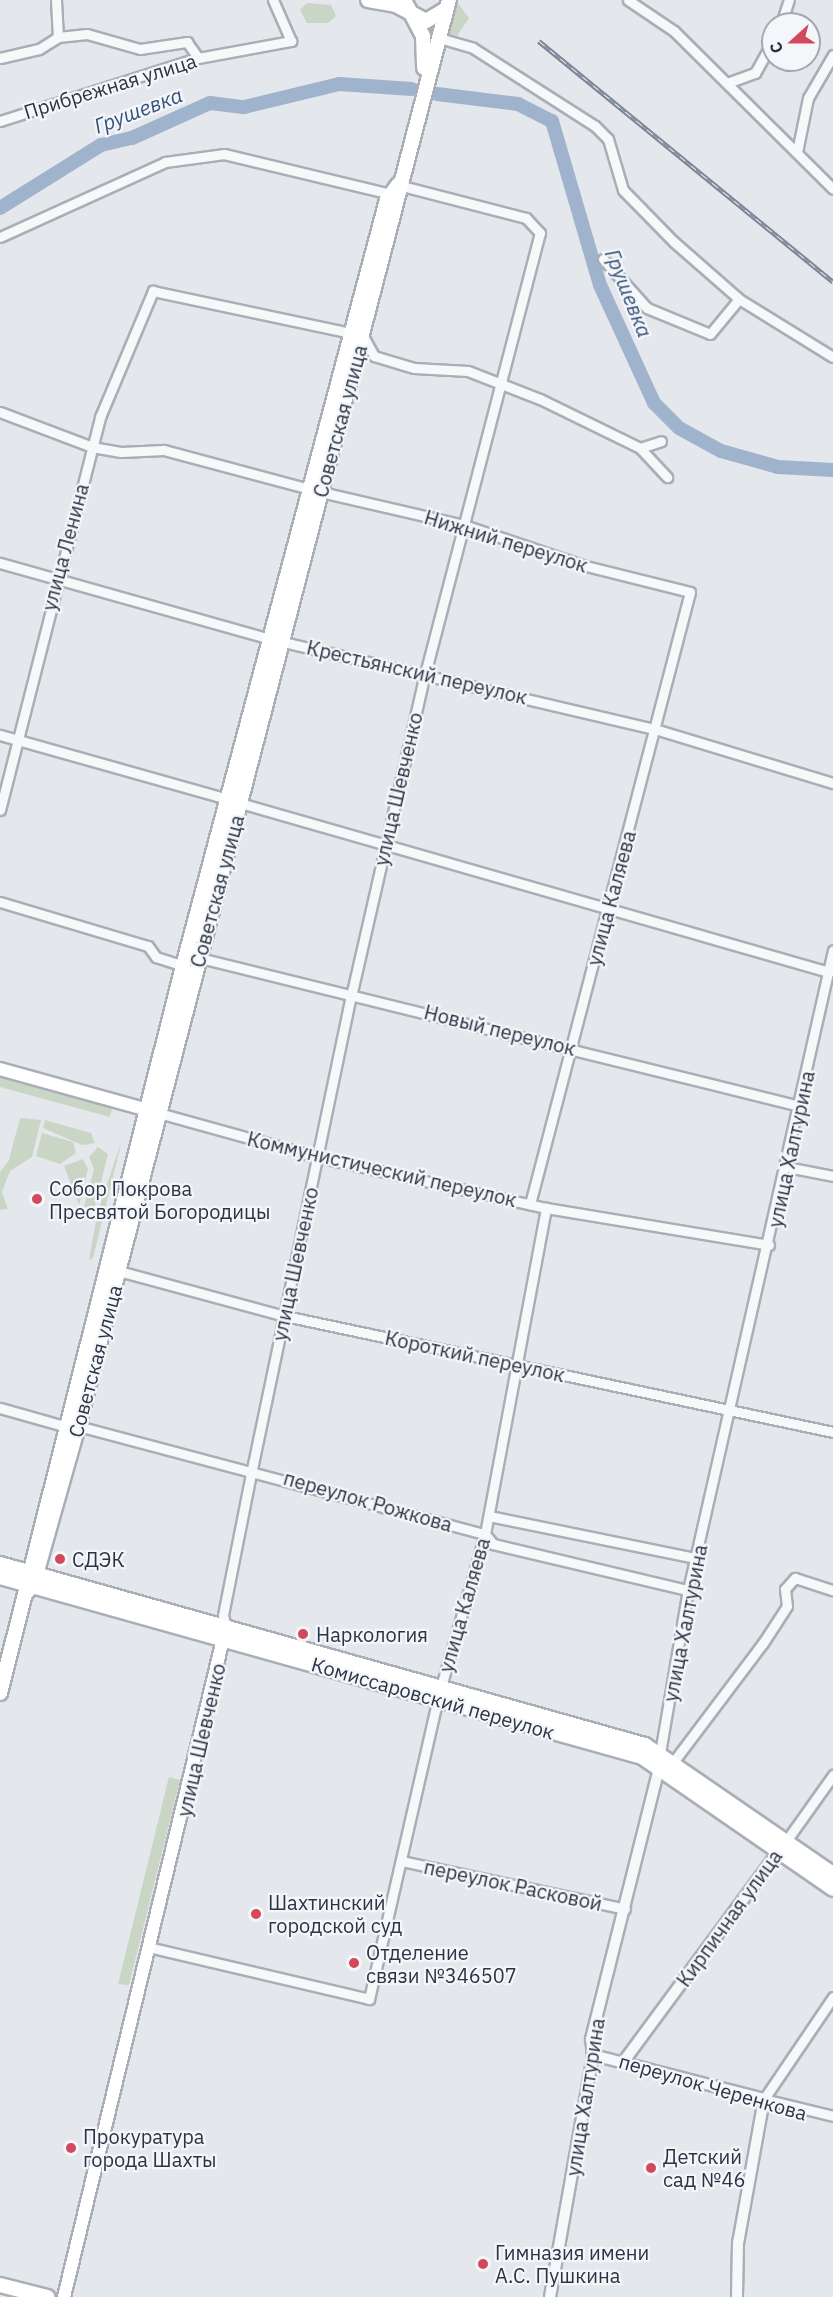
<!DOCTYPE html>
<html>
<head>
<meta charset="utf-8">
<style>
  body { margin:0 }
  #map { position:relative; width:833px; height:2297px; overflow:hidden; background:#e4e7ec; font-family:"IBM Plex Sans",sans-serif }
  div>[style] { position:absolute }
  .green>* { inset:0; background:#c9d6c5 }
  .river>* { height:14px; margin:-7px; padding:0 7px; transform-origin:7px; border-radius:7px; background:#9fb4cc }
  .roads { filter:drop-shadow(2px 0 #a9aeb7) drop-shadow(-2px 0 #a9aeb7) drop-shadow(0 2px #a9aeb7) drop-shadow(0 -2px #a9aeb7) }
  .minor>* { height:9px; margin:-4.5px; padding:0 4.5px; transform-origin:4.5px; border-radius:4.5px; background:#f7f8fa }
  .tertiary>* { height:10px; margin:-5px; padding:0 5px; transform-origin:5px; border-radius:5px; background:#f7f8fa }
  .secondary>* { height:12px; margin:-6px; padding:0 6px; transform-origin:6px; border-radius:6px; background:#fff }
  .primary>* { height:14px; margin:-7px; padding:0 7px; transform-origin:7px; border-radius:7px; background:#fff }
  .rail>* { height:4.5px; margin-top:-2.25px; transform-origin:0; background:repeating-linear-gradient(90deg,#f4f6f9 0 7px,#7d8696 0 14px); box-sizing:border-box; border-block:2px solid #7d8696 }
  .dots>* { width:16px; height:16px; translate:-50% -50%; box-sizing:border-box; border:3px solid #f4f6f9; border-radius:50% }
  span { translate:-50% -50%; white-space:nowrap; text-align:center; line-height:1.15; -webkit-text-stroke:4.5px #f4f6f9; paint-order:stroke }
  .street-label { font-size:20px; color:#2b3445 }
  .poi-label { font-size:20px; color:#2b3445 }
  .left { translate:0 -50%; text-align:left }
  .water-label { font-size:21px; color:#34527a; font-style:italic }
  .north { position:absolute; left:761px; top:12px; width:60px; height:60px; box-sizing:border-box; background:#f4f6f9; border:2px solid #a4a8b1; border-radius:50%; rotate:249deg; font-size:16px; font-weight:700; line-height:24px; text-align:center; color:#2b3445 }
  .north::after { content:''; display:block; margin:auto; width:21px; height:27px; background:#d1495b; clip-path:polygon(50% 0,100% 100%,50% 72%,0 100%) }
</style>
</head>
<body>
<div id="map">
  <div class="green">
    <i style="clip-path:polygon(457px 2px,469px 18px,457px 36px,448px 34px)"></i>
    <i style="clip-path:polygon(307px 3px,331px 5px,336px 16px,328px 23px,307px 23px,300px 10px)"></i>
    <i style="clip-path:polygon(0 1074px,113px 1105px,110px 1117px,0 1087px)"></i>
    <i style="clip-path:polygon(20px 1118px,41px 1120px,32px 1157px,10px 1171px,2px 1192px,8px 1209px,0 1210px,0 1172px,9px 1160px)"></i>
    <i style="clip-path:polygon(45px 1120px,91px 1133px,95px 1143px,82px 1145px,43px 1128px)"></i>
    <i style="clip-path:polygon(42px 1133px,73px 1142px,76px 1153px,60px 1164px,36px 1156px)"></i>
    <i style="clip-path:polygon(122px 1140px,93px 1258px,89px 1260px,98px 1211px)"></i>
    <i style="clip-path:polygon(98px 1147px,108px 1154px,94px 1210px,84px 1206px,94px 1169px,89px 1157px)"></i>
    <i style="clip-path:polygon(83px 1159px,88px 1169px,79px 1205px,64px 1166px)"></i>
    <i style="clip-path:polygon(169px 1777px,180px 1780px,129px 1985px,118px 1984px)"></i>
  </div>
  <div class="river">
    <i style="left:437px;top:94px;width:82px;rotate:7deg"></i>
    <i style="left:518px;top:104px;width:38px;rotate:27deg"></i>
    <i style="left:552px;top:121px;width:171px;rotate:73.7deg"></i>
    <i style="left:600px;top:285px;width:130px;rotate:65.4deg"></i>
    <i style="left:654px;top:403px;width:35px;rotate:45deg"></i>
    <i style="left:679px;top:428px;width:48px;rotate:28.7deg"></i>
    <i style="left:721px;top:451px;width:59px;rotate:15.7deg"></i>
    <i style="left:778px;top:467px;width:55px;rotate:3.1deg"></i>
    <i style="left:0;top:208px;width:119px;rotate:-32deg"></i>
    <i style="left:101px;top:145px;width:32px;rotate:-13deg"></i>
    <i style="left:132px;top:138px;width:85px;rotate:-24.2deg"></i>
    <i style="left:210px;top:103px;width:34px;rotate:7deg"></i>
    <i style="left:244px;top:107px;width:98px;rotate:-13.6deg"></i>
    <i style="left:339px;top:84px;width:73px;rotate:3.9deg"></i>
  </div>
  <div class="roads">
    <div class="minor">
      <i style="left:56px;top:0;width:37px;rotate:87deg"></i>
      <i style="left:628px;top:0;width:55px;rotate:34deg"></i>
      <i style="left:674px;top:31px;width:224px;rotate:44.8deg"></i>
      <i style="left:781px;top:24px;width:25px;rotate:-72deg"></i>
      <i style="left:439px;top:38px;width:35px;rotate:16deg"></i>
      <i style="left:473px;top:48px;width:145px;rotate:32.6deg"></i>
      <i style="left:595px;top:126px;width:18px;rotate:45deg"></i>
      <i style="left:608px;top:139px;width:53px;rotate:73.6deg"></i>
      <i style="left:623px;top:190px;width:73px;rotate:45.6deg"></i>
      <i style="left:674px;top:242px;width:86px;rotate:41.2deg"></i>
      <i style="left:739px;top:299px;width:110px;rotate:31.7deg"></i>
      <i style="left:0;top:58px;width:40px;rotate:-13deg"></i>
      <i style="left:39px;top:49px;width:22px;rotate:-32deg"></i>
      <i style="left:58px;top:37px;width:29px;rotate:-6deg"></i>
      <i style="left:87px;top:34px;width:55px;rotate:15.8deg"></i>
      <i style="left:140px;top:49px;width:48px;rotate:-8.5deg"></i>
      <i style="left:187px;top:42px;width:19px;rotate:55deg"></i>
      <i style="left:727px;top:83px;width:30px;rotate:-20deg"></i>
      <i style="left:755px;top:73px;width:38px;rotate:-61deg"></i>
      <i style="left:0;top:121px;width:208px;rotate:-17.7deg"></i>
      <i style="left:198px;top:58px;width:95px;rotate:-10.4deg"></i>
      <i style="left:291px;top:41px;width:45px;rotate:-113.7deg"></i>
      <i style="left:797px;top:152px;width:55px;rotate:-78.5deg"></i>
      <i style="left:808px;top:98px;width:50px;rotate:-59.8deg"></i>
      <i style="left:0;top:237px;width:181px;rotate:-24.4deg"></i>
      <i style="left:165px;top:162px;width:60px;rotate:-7.7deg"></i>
      <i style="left:224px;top:154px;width:172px;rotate:13.5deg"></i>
      <i style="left:603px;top:259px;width:66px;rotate:48.1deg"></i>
      <i style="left:647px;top:308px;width:68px;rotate:22.4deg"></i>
      <i style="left:710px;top:334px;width:45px;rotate:-50.4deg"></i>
      <i style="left:363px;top:336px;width:23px;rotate:61deg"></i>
      <i style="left:374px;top:356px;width:42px;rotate:16.7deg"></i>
      <i style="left:414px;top:368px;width:54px;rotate:3.2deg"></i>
      <i style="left:468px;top:371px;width:77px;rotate:21.3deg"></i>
      <i style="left:540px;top:399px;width:111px;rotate:26.1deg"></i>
      <i style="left:640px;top:448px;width:22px;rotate:-18deg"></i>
      <i style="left:0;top:412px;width:98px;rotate:20.8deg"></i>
      <i style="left:92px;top:447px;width:29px;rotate:10deg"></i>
      <i style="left:121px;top:452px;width:43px;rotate:-2.7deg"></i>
      <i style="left:164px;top:450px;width:151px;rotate:15deg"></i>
      <i style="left:640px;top:448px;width:40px;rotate:47deg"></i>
      <i style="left:321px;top:492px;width:147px;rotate:13deg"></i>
      <i style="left:464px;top:525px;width:125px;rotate:18.7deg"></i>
      <i style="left:582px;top:565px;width:111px;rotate:14deg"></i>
      <i style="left:690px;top:592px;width:633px;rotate:104.65deg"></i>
      <i style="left:0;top:563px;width:280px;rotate:15.7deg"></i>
      <i style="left:270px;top:639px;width:395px;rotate:13.2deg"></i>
      <i style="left:655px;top:729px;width:186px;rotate:16.9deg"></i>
      <i style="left:0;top:735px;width:236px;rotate:15.7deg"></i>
      <i style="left:240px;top:803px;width:613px;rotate:16.01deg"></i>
      <i style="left:0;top:810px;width:406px;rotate:-75.7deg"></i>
      <i style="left:100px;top:417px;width:137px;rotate:-67.2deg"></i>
      <i style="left:153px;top:291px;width:202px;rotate:12deg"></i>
      <i style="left:0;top:902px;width:154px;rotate:16.6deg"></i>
      <i style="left:148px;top:946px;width:14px;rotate:54deg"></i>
      <i style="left:156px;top:957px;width:28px;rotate:18deg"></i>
      <i style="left:200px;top:958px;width:618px;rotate:13.86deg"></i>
      <i style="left:159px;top:1113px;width:165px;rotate:15.5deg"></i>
      <i style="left:318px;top:1157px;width:234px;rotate:12.6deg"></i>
      <i style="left:546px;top:1208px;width:226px;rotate:9.4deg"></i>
      <i style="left:787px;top:1167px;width:47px;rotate:11.1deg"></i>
      <i style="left:119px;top:1271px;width:172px;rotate:15.2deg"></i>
      <i style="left:285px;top:1316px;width:560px;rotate:11.95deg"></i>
      <i style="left:0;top:1408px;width:66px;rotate:15.7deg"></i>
      <i style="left:78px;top:1426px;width:421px;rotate:14.9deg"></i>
      <i style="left:485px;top:1534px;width:13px;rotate:51deg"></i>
      <i style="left:493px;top:1544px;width:200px;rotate:13.3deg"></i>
      <i style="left:489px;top:1516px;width:211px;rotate:11.5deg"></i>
      <i style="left:226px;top:1627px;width:12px;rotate:-104deg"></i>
      <i style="left:223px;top:1615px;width:149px;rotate:-78.8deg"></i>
      <i style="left:252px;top:1469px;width:487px;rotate:-78.2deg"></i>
      <i style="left:352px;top:992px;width:326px;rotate:-77.1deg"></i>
      <i style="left:425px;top:674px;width:456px;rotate:-75.4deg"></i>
      <i style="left:540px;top:233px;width:21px;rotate:-133deg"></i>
      <i style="left:526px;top:218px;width:132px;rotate:-165.5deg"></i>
      <i style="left:660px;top:1753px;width:165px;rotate:-80.3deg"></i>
      <i style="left:688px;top:1590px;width:656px;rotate:-77.23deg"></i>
      <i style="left:674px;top:1761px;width:148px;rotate:-53deg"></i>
      <i style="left:763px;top:1643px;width:44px;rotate:-57deg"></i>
      <i style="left:787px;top:1606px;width:17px;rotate:-97deg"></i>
      <i style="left:785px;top:1589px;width:15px;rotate:-48deg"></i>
      <i style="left:795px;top:1578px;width:40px;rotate:18deg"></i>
      <i style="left:784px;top:1844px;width:85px;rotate:-54.6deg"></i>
      <i style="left:402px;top:1861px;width:228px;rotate:12.1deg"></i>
      <i style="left:152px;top:1948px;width:223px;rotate:13.2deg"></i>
      <i style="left:369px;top:1999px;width:317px;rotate:-77.1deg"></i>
      <i style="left:440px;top:1690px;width:162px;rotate:-73.9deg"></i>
      <i style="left:485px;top:1534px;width:332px;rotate:-79.4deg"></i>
      <i style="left:833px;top:1997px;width:123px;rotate:124.1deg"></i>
      <i style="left:764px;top:2099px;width:71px;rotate:13.8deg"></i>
    </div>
    <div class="tertiary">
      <i style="left:593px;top:2055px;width:177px;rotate:14.4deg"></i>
      <i style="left:764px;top:2099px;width:146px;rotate:100.2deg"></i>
      <i style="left:738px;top:2243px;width:54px;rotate:91.1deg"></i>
      <i style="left:624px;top:2061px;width:261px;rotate:-53.6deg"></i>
      <i style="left:550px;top:2297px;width:246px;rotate:-79.9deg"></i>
      <i style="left:593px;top:2055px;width:16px;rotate:-97deg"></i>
      <i style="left:591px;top:2039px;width:284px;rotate:-75.9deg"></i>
    </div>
    <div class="secondary">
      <i style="left:0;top:1069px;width:161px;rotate:15.5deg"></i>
      <i style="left:64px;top:2297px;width:685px;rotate:-76.41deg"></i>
    </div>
    <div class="primary">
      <i style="left:368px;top:0;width:28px;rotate:10deg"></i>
      <i style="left:396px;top:5px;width:34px;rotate:28deg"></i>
      <i style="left:426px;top:21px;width:23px;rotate:-31deg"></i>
      <i style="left:404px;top:0;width:41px;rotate:62.2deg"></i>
      <i style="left:423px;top:36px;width:32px;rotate:88deg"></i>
      <i style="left:0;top:1564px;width:670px;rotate:15.68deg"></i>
      <i style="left:645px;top:1745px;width:228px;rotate:34.5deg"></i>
      <i style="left:0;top:1577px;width:667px;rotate:15.66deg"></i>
      <i style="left:642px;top:1757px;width:232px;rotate:34.6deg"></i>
      <i style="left:25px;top:1594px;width:12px;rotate:-48deg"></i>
      <i style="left:33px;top:1585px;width:165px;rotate:-74.2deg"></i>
      <i style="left:78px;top:1426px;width:1473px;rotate:-75.42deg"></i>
      <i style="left:0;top:1693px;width:750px;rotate:-75.87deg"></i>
      <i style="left:183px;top:966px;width:793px;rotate:-75.09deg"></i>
      <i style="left:387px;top:200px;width:19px;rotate:-54deg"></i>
      <i style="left:0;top:2285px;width:49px;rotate:14.3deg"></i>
    </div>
  </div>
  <div class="rail">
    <i style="left:539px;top:41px;width:380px;rotate:39.3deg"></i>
  </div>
  <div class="dots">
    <i style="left:37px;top:1199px;background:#d1495b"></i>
    <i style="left:60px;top:1559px;background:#d1495b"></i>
    <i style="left:303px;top:1634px;background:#d1495b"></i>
    <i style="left:256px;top:1914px;background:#d1495b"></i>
    <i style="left:354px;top:1963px;background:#d1495b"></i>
    <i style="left:71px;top:2148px;background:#d1495b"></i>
    <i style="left:651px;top:2168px;background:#d1495b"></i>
    <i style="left:483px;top:2264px;background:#d1495b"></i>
  </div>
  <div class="street-label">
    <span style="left:110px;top:86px;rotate:-17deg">Прибрежная улица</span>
    <span style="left:340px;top:421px;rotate:-75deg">Советская улица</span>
    <span style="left:506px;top:541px;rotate:17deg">Нижний переулок</span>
    <span style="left:65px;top:547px;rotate:-75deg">улица Ленина</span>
    <span style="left:417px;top:672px;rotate:13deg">Крестьянский переулок</span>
    <span style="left:398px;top:789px;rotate:-77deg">улица Шевченко</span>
    <span style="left:217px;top:891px;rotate:-75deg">Советская улица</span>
    <span style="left:611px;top:898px;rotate:-75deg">улица Каляева</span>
    <span style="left:500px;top:1030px;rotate:14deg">Новый переулок</span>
    <span style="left:791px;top:1149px;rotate:-78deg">улица Халтурина</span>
    <span style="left:382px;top:1169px;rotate:13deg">Коммунистический переулок</span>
    <span style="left:295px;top:1264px;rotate:-78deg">улица Шевченко</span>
    <span style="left:475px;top:1356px;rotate:12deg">Короткий переулок</span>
    <span style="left:95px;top:1361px;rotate:-75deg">Советская улица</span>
    <span style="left:368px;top:1501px;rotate:16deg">переулок Рожкова</span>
    <span style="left:464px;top:1605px;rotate:-74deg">улица Каляева</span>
    <span style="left:685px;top:1623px;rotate:-79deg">улица Халтурина</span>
    <span style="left:433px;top:1698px;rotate:16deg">Комиссаровский переулок</span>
    <span style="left:201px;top:1740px;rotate:-77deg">улица Шевченко</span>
    <span style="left:513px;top:1885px;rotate:12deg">переулок Расковой</span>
    <span style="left:729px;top:1918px;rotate:-54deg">Кирпичная улица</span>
    <span style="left:713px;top:2087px;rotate:16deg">переулок Черенкова</span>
    <span style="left:585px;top:2097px;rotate:-81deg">улица Халтурина</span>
  </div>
  <div class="poi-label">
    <span class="left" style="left:49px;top:1200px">Собор Покрова<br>Пресвятой Богородицы</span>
    <span class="left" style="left:72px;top:1559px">СДЭК</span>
    <span class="left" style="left:316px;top:1634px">Наркология</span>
    <span class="left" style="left:268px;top:1914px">Шахтинский<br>городской суд</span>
    <span class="left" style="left:366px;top:1964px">Отделение<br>связи №346507</span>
    <span class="left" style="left:83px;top:2148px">Прокуратура<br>города Шахты</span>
    <span class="left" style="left:663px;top:2168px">Детский<br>сад №46</span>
    <span class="left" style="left:495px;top:2264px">Гимназия имени<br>А.С. Пушкина</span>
  </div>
  <div class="water-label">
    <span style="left:138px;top:110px;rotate:-21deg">Грушевка</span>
    <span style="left:629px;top:293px;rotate:68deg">Грушевка</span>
  </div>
  <div class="north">С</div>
</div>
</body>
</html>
